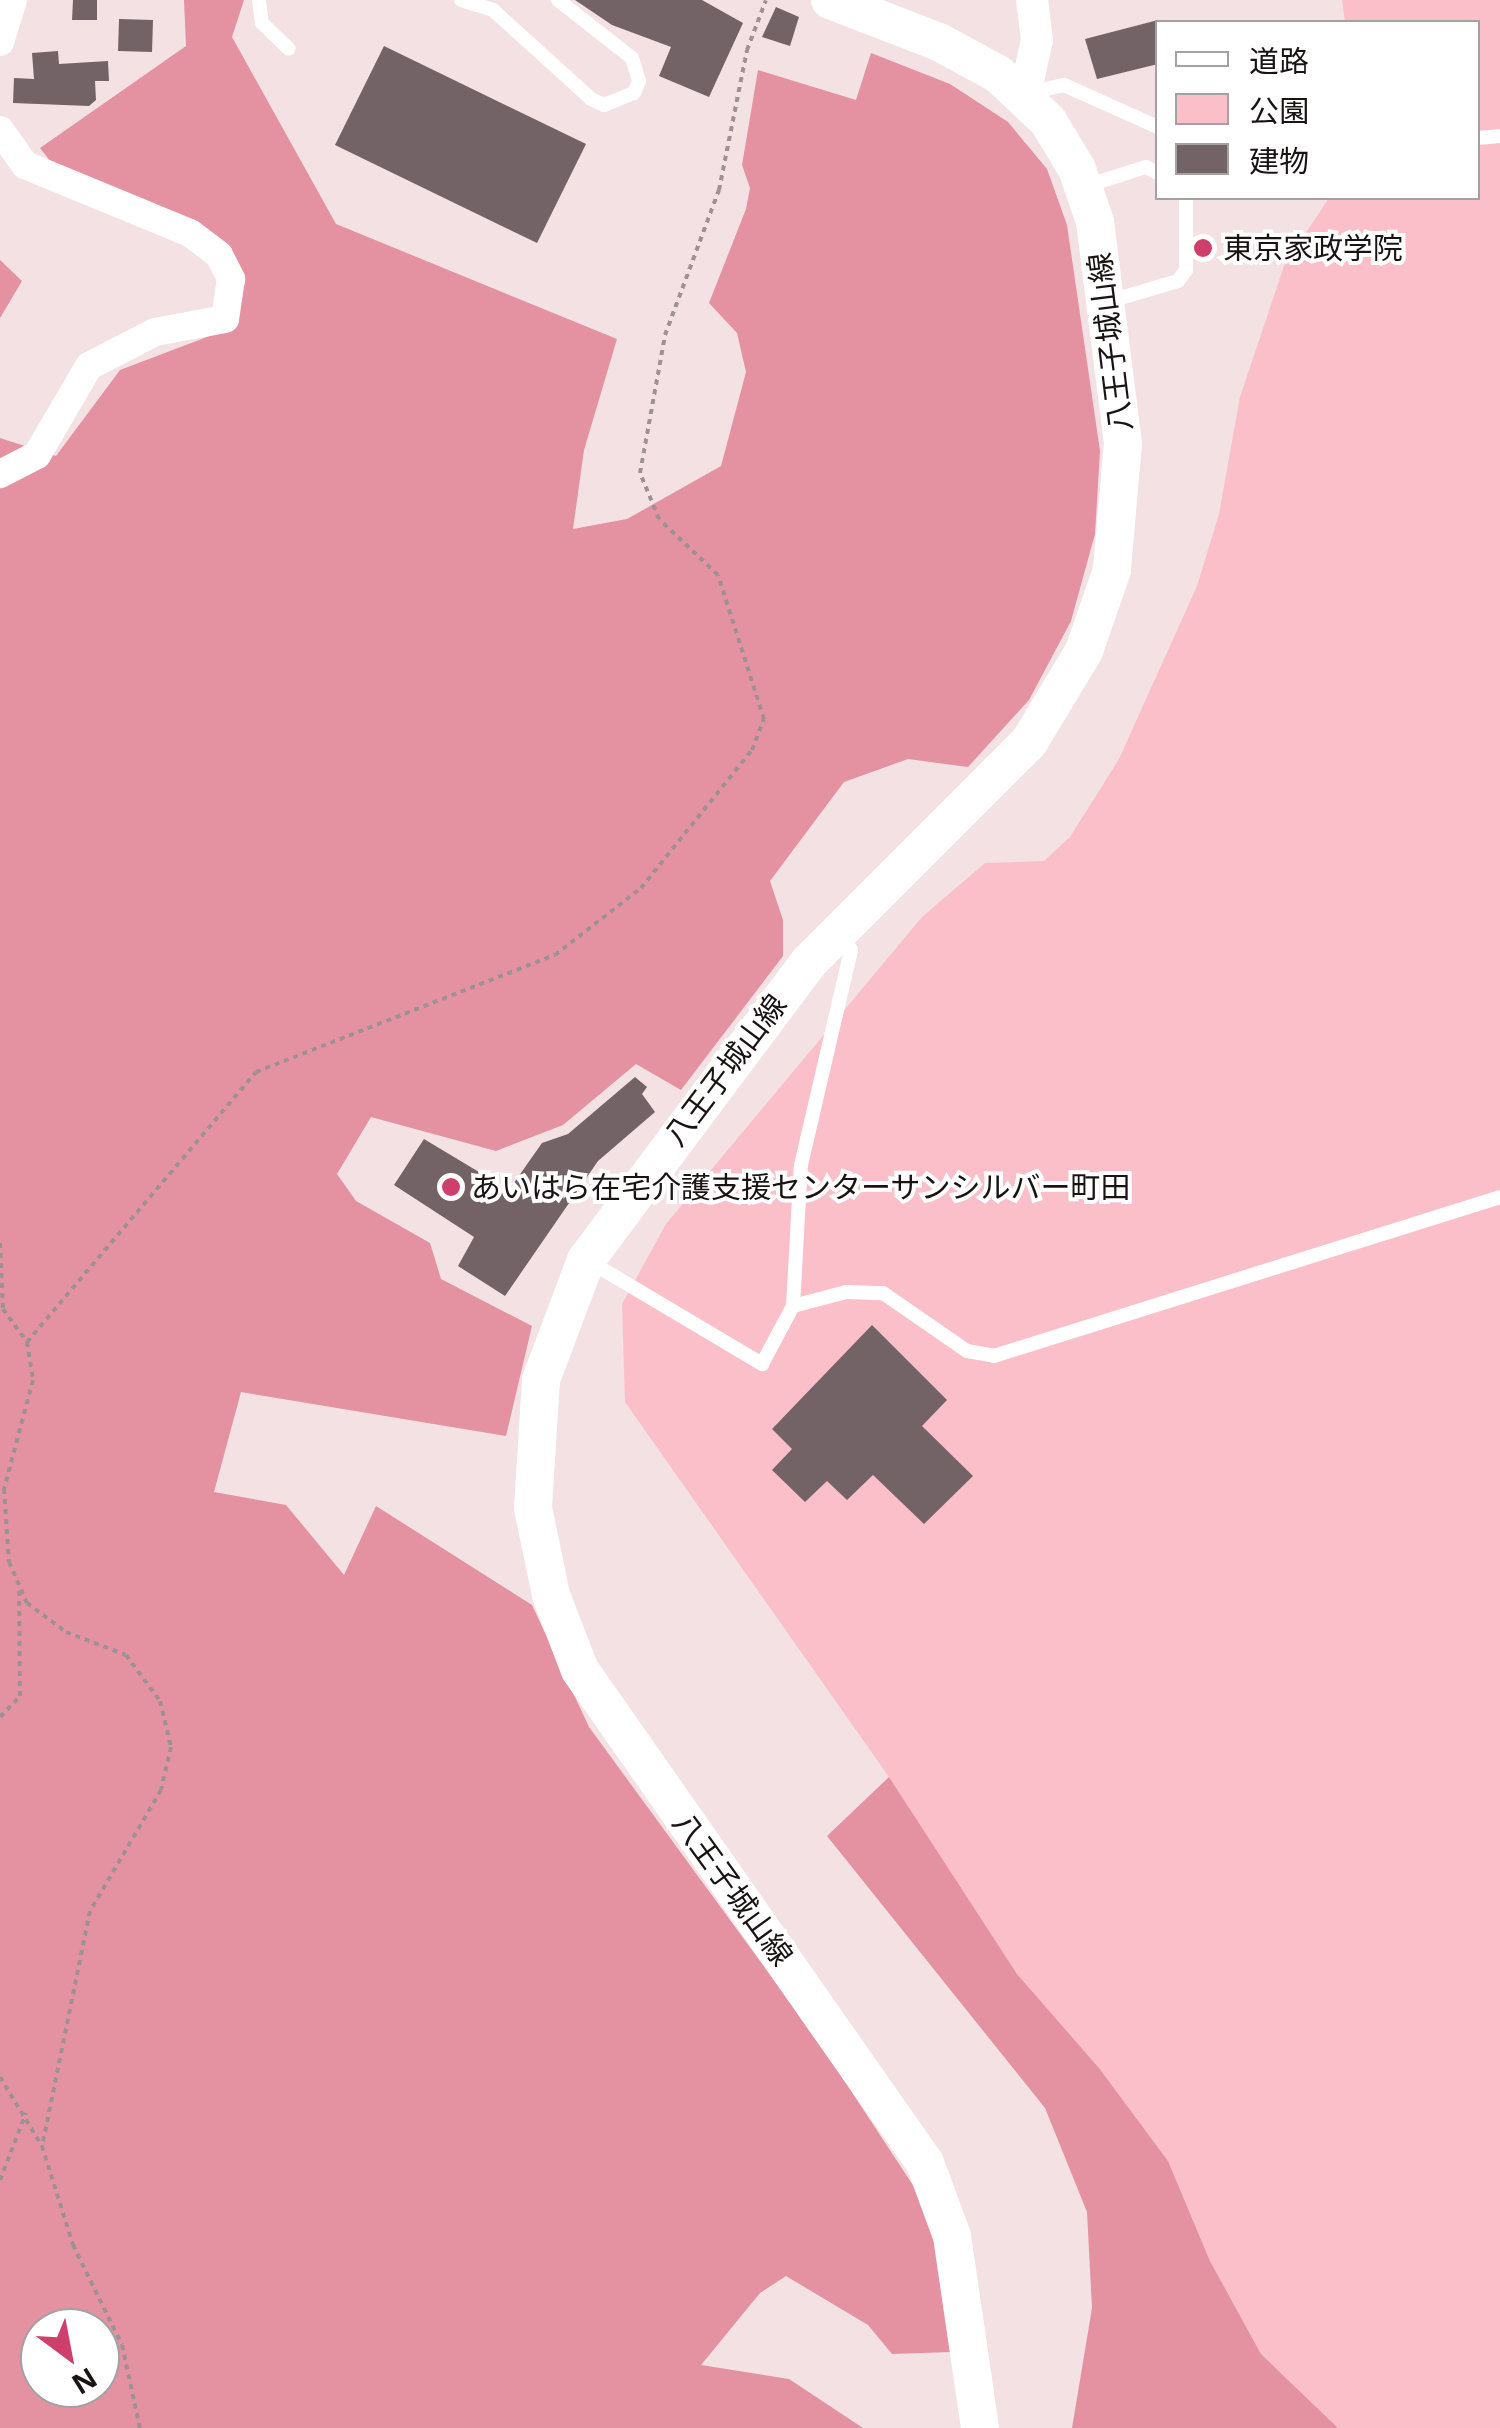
<!DOCTYPE html>
<html>
<head>
<meta charset="utf-8">
<style>
  body { margin:0 }
  #map { position:relative; width:1500px; height:2428px; overflow:hidden; background:#f3e1e4; font-family:"Noto Sans","Noto Sans JP",sans-serif }
  div>[style] { position:absolute }
  .green>* { inset:0; background:#fabfc9 }
  .forest>* { inset:0; background:#e491a2 }
  .building>* { inset:0; background:#736366 }
  .path>* { height:4px; margin-top:-2px; transform-origin:0; background:repeating-linear-gradient(90deg,#9e9193 0 5px,transparent 0 10px) }
  .service>* { height:14px; margin:-7px; padding:0 7px; transform-origin:7px; border-radius:7px; background:#fff }
  .minor>* { height:28px; margin:-14px; padding:0 14px; transform-origin:14px; border-radius:14px; background:#fff }
  .tertiary>* { height:32px; margin:-16px; padding:0 16px; transform-origin:16px; border-radius:16px; background:#fff }
  .secondary>* { height:38px; margin:-19px; padding:0 19px; transform-origin:19px; border-radius:19px; background:#fff }
  .dots>* { width:28px; height:28px; translate:-50% -50%; box-sizing:border-box; border:5px solid #fff; border-radius:50% }
  span { translate:-50% -50%; white-space:nowrap; text-align:center; line-height:1.15; -webkit-text-stroke:8px #fff; paint-order:stroke }
  .poi-label { font-size:30px; color:#191314 }
  .left { translate:0 -50%; text-align:left }
  .street-label { font-size:30px; color:#191314 }
  .legend { position:absolute; left:1155px; top:20px; width:325px; height:180px; box-sizing:border-box; background:#fff; border:2px solid #a3a1a1; margin:0; padding:12px 18px; list-style:none; font-size:30px; color:#191314 }
  .legend li { display:flex; align-items:center; gap:20px; height:50px }
  .legend b { width:50px; border:2px solid #a3a1a1 }
  .north { position:absolute; left:20px; top:2308px; width:100px; height:100px; box-sizing:border-box; background:#fff; border:2px solid #a3a1a1; border-radius:50%; rotate:148deg; font-size:28px; font-weight:700; line-height:40px; text-align:center; color:#191314 }
  .north::after { content:''; display:block; margin:auto; width:35px; height:45px; background:#ce406b; clip-path:polygon(50% 0,100% 100%,50% 72%,0 100%) }
</style>
</head>
<body>
<div id="map">
  <div class="green">
    <i style="clip-path:polygon(1342px 0,1500px 0,1500px 2428px,1338px 2428px,1261px 2354px,1210px 2261px,1168px 2161px,1099px 2068px,1017px 1974px,889px 1777px,625px 1402px,622px 1304px,666px 1224px,922px 917px,985px 863px,1044px 861px,1070px 837px,1119px 759px,1197px 586px,1219px 514px,1240px 397px,1284px 266px,1329px 198px,1478px 198px,1478px 22px,1345px 22px)"></i>
  </div>
  <div class="forest">
    <i style="clip-path:polygon(evenodd,184px 0,244px 0,232px 37px,336px 224px,617px 339px,584px 450px,573px 529px,627px 519px,721px 466px,746px 372px,737px 333px,709px 303px,746px 209px,750px 188px,742px 165px,758px 70px,856px 100px,871px 53px,950px 84px,1008px 122px,1047px 169px,1067px 225px,1100px 451px,1095px 534px,1071px 621px,1029px 700px,968px 767px,908px 759px,844px 782px,770px 881px,783px 920px,783px 956px,681px 1090px,636px 1064px,563px 1125px,496px 1151px,371px 1117px,337px 1174px,356px 1201px,430px 1243px,441px 1279px,532px 1326px,506px 1436px,241px 1392px,214px 1492px,286px 1505px,344px 1575px,376px 1506px,532px 1605px,589px 1727px,817px 2039px,920px 2196px,934px 2233px,951px 2352px,892px 2354px,868px 2325px,786px 2276px,760px 2293px,701px 2365px,789px 2379px,863px 2428px,0 2428px,0 438px,56px 456px,120px 370px,228px 329px,209px 236px,58px 171px,40px 148px,186px 46px,184px 0,40px 2328px,100px 2328px,100px 2388px,40px 2388px,40px 2328px)"></i>
    <i style="clip-path:polygon(0 260px,22px 281px,0 318px)"></i>
    <i style="clip-path:polygon(889px 1777px,1017px 1974px,1099px 2068px,1168px 2161px,1210px 2261px,1261px 2354px,1338px 2428px,1072px 2428px,1092px 2308px,1087px 2212px,1045px 2108px,827px 1836px)"></i>
  </div>
  <div class="building">
    <i style="clip-path:polygon(73px 0,97px 0,97px 20px,72px 20px)"></i>
    <i style="clip-path:polygon(575px 0,702px 0,743px 23px,709px 97px,659px 76px,671px 47px,612px 25px)"></i>
    <i style="clip-path:polygon(776px 7px,799px 17px,790px 46px,762px 37px)"></i>
    <i style="clip-path:polygon(119px 19px,153px 20px,152px 52px,118px 51px)"></i>
    <i style="clip-path:polygon(1158px 20px,1158px 64px,1097px 79px,1085px 39px)"></i>
    <i style="clip-path:polygon(384px 46px,586px 144px,537px 243px,335px 145px)"></i>
    <i style="clip-path:polygon(58px 51px,59px 64px,108px 61px,109px 81px,95px 81px,96px 100px,89px 106px,13px 103px,14px 78px,34px 79px,32px 53px)"></i>
    <i style="clip-path:polygon(635px 1077px,647px 1087px,642px 1094px,655px 1112px,598px 1161px,505px 1296px,458px 1266px,474px 1237px,394px 1185px,424px 1139px,509px 1190px,542px 1143px,568px 1134px)"></i>
    <i style="clip-path:polygon(872px 1325px,947px 1400px,922px 1426px,973px 1476px,924px 1524px,873px 1475px,847px 1500px,827px 1481px,805px 1502px,772px 1470px,792px 1449px,772px 1429px)"></i>
  </div>
  <div class="path">
    <i style="left:0;top:1243px;width:66px;rotate:87.4deg"></i>
    <i style="left:3px;top:1309px;width:41px;rotate:54deg"></i>
    <i style="left:27px;top:1342px;width:38px;rotate:81deg"></i>
    <i style="left:33px;top:1380px;width:113px;rotate:104.9deg"></i>
    <i style="left:4px;top:1489px;width:73px;rotate:86.1deg"></i>
    <i style="left:9px;top:1562px;width:45px;rotate:66.3deg"></i>
    <i style="left:27px;top:1603px;width:49px;rotate:36.6deg"></i>
    <i style="left:66px;top:1632px;width:64px;rotate:21deg"></i>
    <i style="left:126px;top:1655px;width:57px;rotate:53.5deg"></i>
    <i style="left:160px;top:1701px;width:47px;rotate:76.6deg"></i>
    <i style="left:171px;top:1747px;width:44px;rotate:103.1deg"></i>
    <i style="left:161px;top:1790px;width:140px;rotate:120.4deg"></i>
    <i style="left:90px;top:1911px;width:240px;rotate:101.5deg"></i>
    <i style="left:27px;top:1342px;width:354px;rotate:-49.7deg"></i>
    <i style="left:256px;top:1072px;width:321px;rotate:-21.4deg"></i>
    <i style="left:555px;top:955px;width:109px;rotate:-37.9deg"></i>
    <i style="left:641px;top:888px;width:177px;rotate:-51.2deg"></i>
    <i style="left:752px;top:750px;width:33px;rotate:-69deg"></i>
    <i style="left:764px;top:719px;width:151px;rotate:-107.7deg"></i>
    <i style="left:718px;top:575px;width:81px;rotate:-136.5deg"></i>
    <i style="left:659px;top:519px;width:50px;rotate:-112.4deg"></i>
    <i style="left:640px;top:473px;width:140px;rotate:-79.7deg"></i>
    <i style="left:665px;top:335px;width:155px;rotate:-69.6deg"></i>
    <i style="left:719px;top:190px;width:143px;rotate:-78.7deg"></i>
    <i style="left:747px;top:50px;width:53px;rotate:-69.2deg"></i>
    <i style="left:0;top:1717px;width:29px;rotate:-46deg"></i>
    <i style="left:20px;top:1696px;width:106px;rotate:-90.5deg"></i>
    <i style="left:0;top:2077px;width:81px;rotate:58.7deg"></i>
    <i style="left:42px;top:2146px;width:104px;rotate:72.6deg"></i>
    <i style="left:73px;top:2245px;width:111px;rotate:63.9deg"></i>
    <i style="left:122px;top:2345px;width:85px;rotate:77.8deg"></i>
    <i style="left:0;top:2180px;width:72px;rotate:-68.8deg"></i>
  </div>
  <div class="service">
    <i style="left:259px;top:0;width:23px;rotate:83deg"></i>
    <i style="left:262px;top:23px;width:37px;rotate:44deg"></i>
    <i style="left:461px;top:0;width:34px;rotate:17deg"></i>
    <i style="left:493px;top:10px;width:132px;rotate:42.2deg"></i>
    <i style="left:591px;top:99px;width:14px;rotate:25deg"></i>
    <i style="left:604px;top:105px;width:32px;rotate:-22deg"></i>
    <i style="left:634px;top:93px;width:13px;rotate:-67deg"></i>
    <i style="left:639px;top:81px;width:24px;rotate:-107deg"></i>
    <i style="left:632px;top:58px;width:94px;rotate:-141.9deg"></i>
    <i style="left:1029px;top:93px;width:36px;rotate:-13deg"></i>
    <i style="left:1064px;top:85px;width:103px;rotate:24.1deg"></i>
    <i style="left:1478px;top:138px;width:22px;rotate:-5deg"></i>
    <i style="left:1086px;top:186px;width:63px;rotate:-17.6deg"></i>
    <i style="left:1146px;top:167px;width:13px;rotate:27deg"></i>
    <i style="left:1107px;top:302px;width:74px;rotate:-16.5deg"></i>
    <i style="left:1178px;top:281px;width:14px;rotate:-54deg"></i>
    <i style="left:1186px;top:270px;width:72px;rotate:-90deg"></i>
    <i style="left:587px;top:1260px;width:204px;rotate:30.7deg"></i>
    <i style="left:762px;top:1364px;width:66px;rotate:-61.9deg"></i>
    <i style="left:793px;top:1306px;width:141px;rotate:-86.8deg"></i>
    <i style="left:801px;top:1165px;width:221px;rotate:-76.9deg"></i>
    <i style="left:851px;top:950px;width:21px;rotate:-131deg"></i>
    <i style="left:793px;top:1306px;width:55px;rotate:-14.8deg"></i>
    <i style="left:846px;top:1292px;width:37px;rotate:2deg"></i>
    <i style="left:883px;top:1293px;width:102px;rotate:34.6deg"></i>
    <i style="left:967px;top:1351px;width:27px;rotate:10deg"></i>
    <i style="left:994px;top:1356px;width:530px;rotate:-17.44deg"></i>
  </div>
  <div class="minor">
    <i style="left:0;top:42px;width:44px;rotate:-72.8deg"></i>
    <i style="left:0;top:130px;width:43px;rotate:54.5deg"></i>
    <i style="left:25px;top:165px;width:178px;rotate:22.4deg"></i>
    <i style="left:190px;top:233px;width:36px;rotate:37deg"></i>
    <i style="left:219px;top:255px;width:27px;rotate:63deg"></i>
    <i style="left:231px;top:279px;width:40px;rotate:98.5deg"></i>
    <i style="left:225px;top:319px;width:71px;rotate:169.5deg"></i>
    <i style="left:155px;top:332px;width:74px;rotate:152.7deg"></i>
    <i style="left:89px;top:366px;width:103px;rotate:120.3deg"></i>
    <i style="left:37px;top:455px;width:42px;rotate:152.8deg"></i>
  </div>
  <div class="tertiary">
    <i style="left:1025px;top:94px;width:55px;rotate:-77.5deg"></i>
    <i style="left:1037px;top:40px;width:40px;rotate:-97.1deg"></i>
  </div>
  <div class="secondary">
    <i style="left:830px;top:0;width:117px;rotate:21.1deg"></i>
    <i style="left:939px;top:42px;width:67px;rotate:28.5deg"></i>
    <i style="left:998px;top:74px;width:69px;rotate:43.2deg"></i>
    <i style="left:1048px;top:121px;width:56px;rotate:58.9deg"></i>
    <i style="left:1077px;top:169px;width:56px;rotate:71.2deg"></i>
    <i style="left:1095px;top:222px;width:223px;rotate:82.8deg"></i>
    <i style="left:1123px;top:443px;width:127px;rotate:95deg"></i>
    <i style="left:1112px;top:570px;width:86px;rotate:109.1deg"></i>
    <i style="left:1084px;top:651px;width:106px;rotate:121.1deg"></i>
    <i style="left:1029px;top:742px;width:311px;rotate:135deg"></i>
    <i style="left:809px;top:962px;width:372px;rotate:126.8deg"></i>
    <i style="left:586px;top:1260px;width:128px;rotate:110.6deg"></i>
    <i style="left:541px;top:1380px;width:128px;rotate:93.6deg"></i>
    <i style="left:533px;top:1508px;width:89px;rotate:78.3deg"></i>
    <i style="left:551px;top:1595px;width:80px;rotate:68.9deg"></i>
    <i style="left:580px;top:1670px;width:602px;rotate:55.02deg"></i>
    <i style="left:925px;top:2163px;width:78px;rotate:69.7deg"></i>
    <i style="left:952px;top:2236px;width:194px;rotate:81.7deg"></i>
  </div>
  <div class="dots">
    <i style="left:1203px;top:248px;background:#ce406b"></i>
    <i style="left:451px;top:1187px;background:#ce406b"></i>
  </div>
  <div class="poi-label">
    <span class="left" style="left:1223px;top:248px">東京家政学院</span>
    <span class="left" style="left:471px;top:1187px">あいはら在宅介護支援センターサンシルバー町田</span>
  </div>
  <div class="street-label">
    <span style="left:1110px;top:342px;rotate:-97deg">八王子城山線</span>
    <span style="left:725px;top:1070px;rotate:-53deg">八王子城山線</span>
    <span style="left:733px;top:1889px;rotate:54deg">八王子城山線</span>
  </div>
  <ul class="legend">
  <li><b style="height:12px;background:#fff"></b>道路</li>
  <li><b style="height:28px;background:#fabfc9"></b>公園</li>
  <li><b style="height:28px;background:#736366"></b>建物</li>
  </ul>
  <div class="north">N</div>
</div>
</body>
</html>
